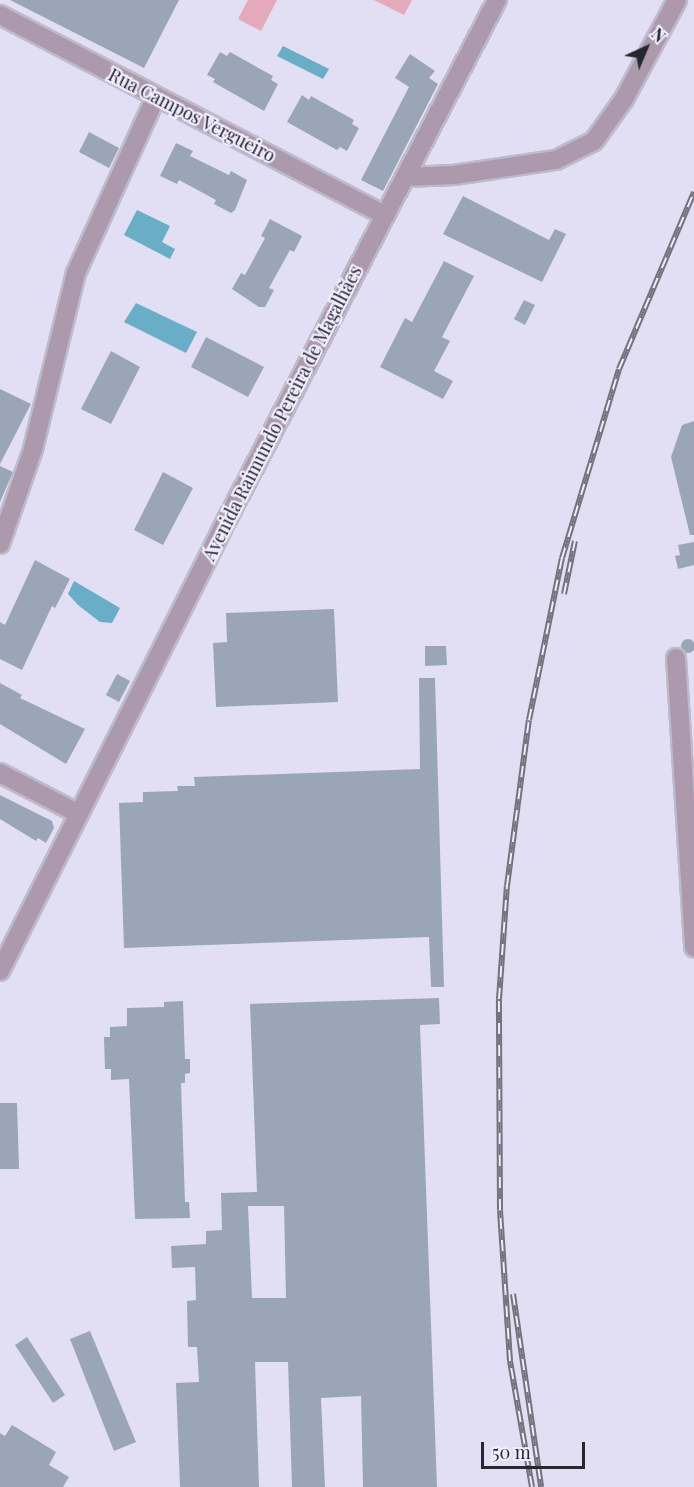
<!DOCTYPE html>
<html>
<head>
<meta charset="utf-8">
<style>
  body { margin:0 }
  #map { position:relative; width:694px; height:1487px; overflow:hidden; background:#e2dff4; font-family:"Playfair Display",serif }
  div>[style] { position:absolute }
  .green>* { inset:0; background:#e4a9ba }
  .water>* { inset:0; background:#6aadc6 }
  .building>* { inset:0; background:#9aa6b7 }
  .round { border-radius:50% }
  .roads { filter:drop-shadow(2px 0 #bdbacc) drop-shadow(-2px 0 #bdbacc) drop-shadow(0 2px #bdbacc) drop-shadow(0 -2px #bdbacc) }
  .minor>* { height:18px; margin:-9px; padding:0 9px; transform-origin:9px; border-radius:9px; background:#ac99ac }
  .rail>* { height:6px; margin-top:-3px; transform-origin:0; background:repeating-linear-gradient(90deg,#efedfe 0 11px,#74727f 0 22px); box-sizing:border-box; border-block:2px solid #74727f }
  span { translate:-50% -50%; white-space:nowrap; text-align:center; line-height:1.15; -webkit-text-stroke:4.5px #efedfe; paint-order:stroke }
  .street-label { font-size:18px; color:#28262e }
  .north { position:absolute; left:616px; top:18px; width:60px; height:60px; -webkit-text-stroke:4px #efedfe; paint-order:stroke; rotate:44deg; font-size:16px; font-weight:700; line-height:24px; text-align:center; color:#28262e }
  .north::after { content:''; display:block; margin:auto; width:21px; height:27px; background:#28262e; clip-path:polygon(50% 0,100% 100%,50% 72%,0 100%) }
  .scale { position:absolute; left:481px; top:1442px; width:104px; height:27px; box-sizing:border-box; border:3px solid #28262e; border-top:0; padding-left:8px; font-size:18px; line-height:21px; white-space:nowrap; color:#28262e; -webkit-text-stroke:4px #efedfe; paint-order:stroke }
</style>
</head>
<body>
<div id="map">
  <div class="green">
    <i style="clip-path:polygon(248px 0,277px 0,261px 31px,238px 19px)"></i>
    <i style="clip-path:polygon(374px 0,412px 0,404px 15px)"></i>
  </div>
  <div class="water">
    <i style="clip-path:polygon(283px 46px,329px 69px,323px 79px,277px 56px)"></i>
    <i style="clip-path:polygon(137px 210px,170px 226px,162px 242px,175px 249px,170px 259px,124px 235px)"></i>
    <i style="clip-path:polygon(136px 303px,197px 332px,186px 353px,124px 322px)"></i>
    <i style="clip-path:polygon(74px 581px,120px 608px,112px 623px,100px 622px,78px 605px,68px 594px)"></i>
  </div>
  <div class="building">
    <i style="clip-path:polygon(10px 0,179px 0,144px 68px)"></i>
    <i style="clip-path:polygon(220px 52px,227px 56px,230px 52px,273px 76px,271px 80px,278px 84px,264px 111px,213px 82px,215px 79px,207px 75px)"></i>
    <i style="clip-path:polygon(410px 54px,435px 71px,429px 78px,438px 84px,383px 191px,361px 180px,409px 87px,395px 78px)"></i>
    <i style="clip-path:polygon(302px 95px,309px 100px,311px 96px,354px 120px,352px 124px,359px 128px,347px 151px,340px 147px,337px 150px,287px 122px)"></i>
    <i style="clip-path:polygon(89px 132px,119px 148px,109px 168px,79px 152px)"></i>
    <i style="clip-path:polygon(176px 143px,193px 151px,190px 156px,229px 175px,231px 171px,247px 180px,235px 210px,231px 213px,214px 204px,216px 200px,179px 180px,177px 184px,160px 176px)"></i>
    <i style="clip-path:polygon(463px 196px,549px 240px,555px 229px,566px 234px,542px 282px,443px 234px)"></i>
    <i style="clip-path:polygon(270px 219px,302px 236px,294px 252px,290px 250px,269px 288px,274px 290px,265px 307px,259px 307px,232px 289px,241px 273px,245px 275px,265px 238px,261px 236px)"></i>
    <i style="clip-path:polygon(444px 261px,474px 276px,442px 337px,450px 341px,434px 371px,453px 381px,443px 399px,380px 367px,405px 318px,412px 322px)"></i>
    <i style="clip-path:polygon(524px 300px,535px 305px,525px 325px,514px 319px)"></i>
    <i style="clip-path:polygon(206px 337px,264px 367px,248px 397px,191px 367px)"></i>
    <i style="clip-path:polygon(111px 351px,140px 367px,111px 424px,81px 409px)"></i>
    <i style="clip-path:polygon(0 389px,31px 404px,0 464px)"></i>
    <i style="clip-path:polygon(694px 421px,694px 535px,690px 535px,671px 457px,682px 425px)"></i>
    <i style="clip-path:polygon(0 466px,13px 472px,0 502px)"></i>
    <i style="clip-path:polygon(163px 472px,193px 488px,163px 545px,134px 530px)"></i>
    <i style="clip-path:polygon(694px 542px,694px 565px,678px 569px,675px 556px,680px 555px,678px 545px)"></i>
    <i style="clip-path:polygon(35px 560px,70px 579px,55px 608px,52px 606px,22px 670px,0 659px,0 622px,5px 625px)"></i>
    <i style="clip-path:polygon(334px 609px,338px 702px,216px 707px,213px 643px,227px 642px,226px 613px)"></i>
    <i class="round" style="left:681px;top:639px;width:14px;height:14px"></i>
    <i style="clip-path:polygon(425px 646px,446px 646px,447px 665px,425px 666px)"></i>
    <i style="clip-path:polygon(117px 674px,130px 681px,119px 702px,106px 695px)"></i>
    <i style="clip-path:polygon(419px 678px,435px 678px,444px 987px,431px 987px,429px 937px,124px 948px,119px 803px,143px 802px,143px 792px,178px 791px,177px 786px,195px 786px,194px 777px,420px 769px)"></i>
    <i style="clip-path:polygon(0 683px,22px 695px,20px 698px,85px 729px,66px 764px,0 724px)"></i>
    <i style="clip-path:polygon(0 795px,52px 821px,54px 828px,46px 843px,38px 838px,36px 841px,0 819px)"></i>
    <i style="clip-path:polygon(evenodd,439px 998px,440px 1024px,420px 1025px,437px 1487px,363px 1487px,361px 1396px,321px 1398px,325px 1487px,292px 1487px,288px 1362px,255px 1362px,259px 1487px,180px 1487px,176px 1383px,199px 1382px,197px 1347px,188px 1347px,187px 1301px,196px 1300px,195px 1267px,172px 1268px,171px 1246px,206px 1244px,206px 1231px,222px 1230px,221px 1193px,257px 1192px,250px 1004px,439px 998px,248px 1206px,284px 1206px,286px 1298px,252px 1298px,248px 1206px)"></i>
    <i style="clip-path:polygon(183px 1001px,185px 1059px,190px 1059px,190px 1073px,185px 1074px,185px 1083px,181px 1083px,185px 1202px,189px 1202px,190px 1218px,135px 1219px,129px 1079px,111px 1080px,111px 1069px,105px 1069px,104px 1037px,110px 1037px,110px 1027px,127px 1026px,127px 1008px,164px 1007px,164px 1002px)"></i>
    <i style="clip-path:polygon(0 1103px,17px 1103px,19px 1169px,0 1169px)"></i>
    <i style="clip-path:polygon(90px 1331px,136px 1442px,114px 1451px,70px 1339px)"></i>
    <i style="clip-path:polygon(27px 1337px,65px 1395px,53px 1403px,15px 1345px)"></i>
    <i style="clip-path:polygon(12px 1425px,56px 1452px,49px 1465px,69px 1477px,63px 1487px,0 1487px,0 1433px,5px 1436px)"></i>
  </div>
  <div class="roads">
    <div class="minor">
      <i style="left:0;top:15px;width:433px;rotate:27.5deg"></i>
      <i style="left:405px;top:177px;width:49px;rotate:-2.3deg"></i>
      <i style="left:454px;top:175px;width:103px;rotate:-8.4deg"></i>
      <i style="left:556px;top:160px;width:42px;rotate:-26.6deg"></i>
      <i style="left:594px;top:141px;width:52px;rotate:-54.5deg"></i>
      <i style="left:624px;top:99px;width:112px;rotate:-61.8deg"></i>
      <i style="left:0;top:544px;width:101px;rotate:-70.8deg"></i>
      <i style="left:33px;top:449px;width:181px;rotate:-76.3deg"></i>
      <i style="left:76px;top:273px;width:193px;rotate:-65.6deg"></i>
      <i style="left:676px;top:658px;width:290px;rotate:86.4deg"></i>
      <i style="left:0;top:773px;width:89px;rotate:27.4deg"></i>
      <i style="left:0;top:971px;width:495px;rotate:-63.3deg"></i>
      <i style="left:222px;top:529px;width:596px;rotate:-62.53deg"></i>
    </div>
  </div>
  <div class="rail">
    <i style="left:564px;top:594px;width:54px;rotate:-78.3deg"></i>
    <i style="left:513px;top:1294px;width:195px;rotate:81.7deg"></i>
    <i style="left:532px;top:1487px;width:128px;rotate:-99.9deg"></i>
    <i style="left:510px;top:1361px;width:151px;rotate:-93.8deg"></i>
    <i style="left:500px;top:1210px;width:211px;rotate:-90.3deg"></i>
    <i style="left:499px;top:999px;width:113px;rotate:-86deg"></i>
    <i style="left:507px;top:886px;width:167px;rotate:-82.5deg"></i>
    <i style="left:529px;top:720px;width:165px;rotate:-78.5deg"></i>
    <i style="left:562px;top:558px;width:197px;rotate:-73.2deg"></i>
    <i style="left:619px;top:369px;width:192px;rotate:-67deg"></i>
  </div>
  <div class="street-label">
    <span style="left:192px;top:115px;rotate:27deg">Rua Campos Vergueiro</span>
    <span style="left:282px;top:413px;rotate:-63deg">Avenida Raimundo Pereira de Magalhães</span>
  </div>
  <div class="north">N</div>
  <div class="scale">50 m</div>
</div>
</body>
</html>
